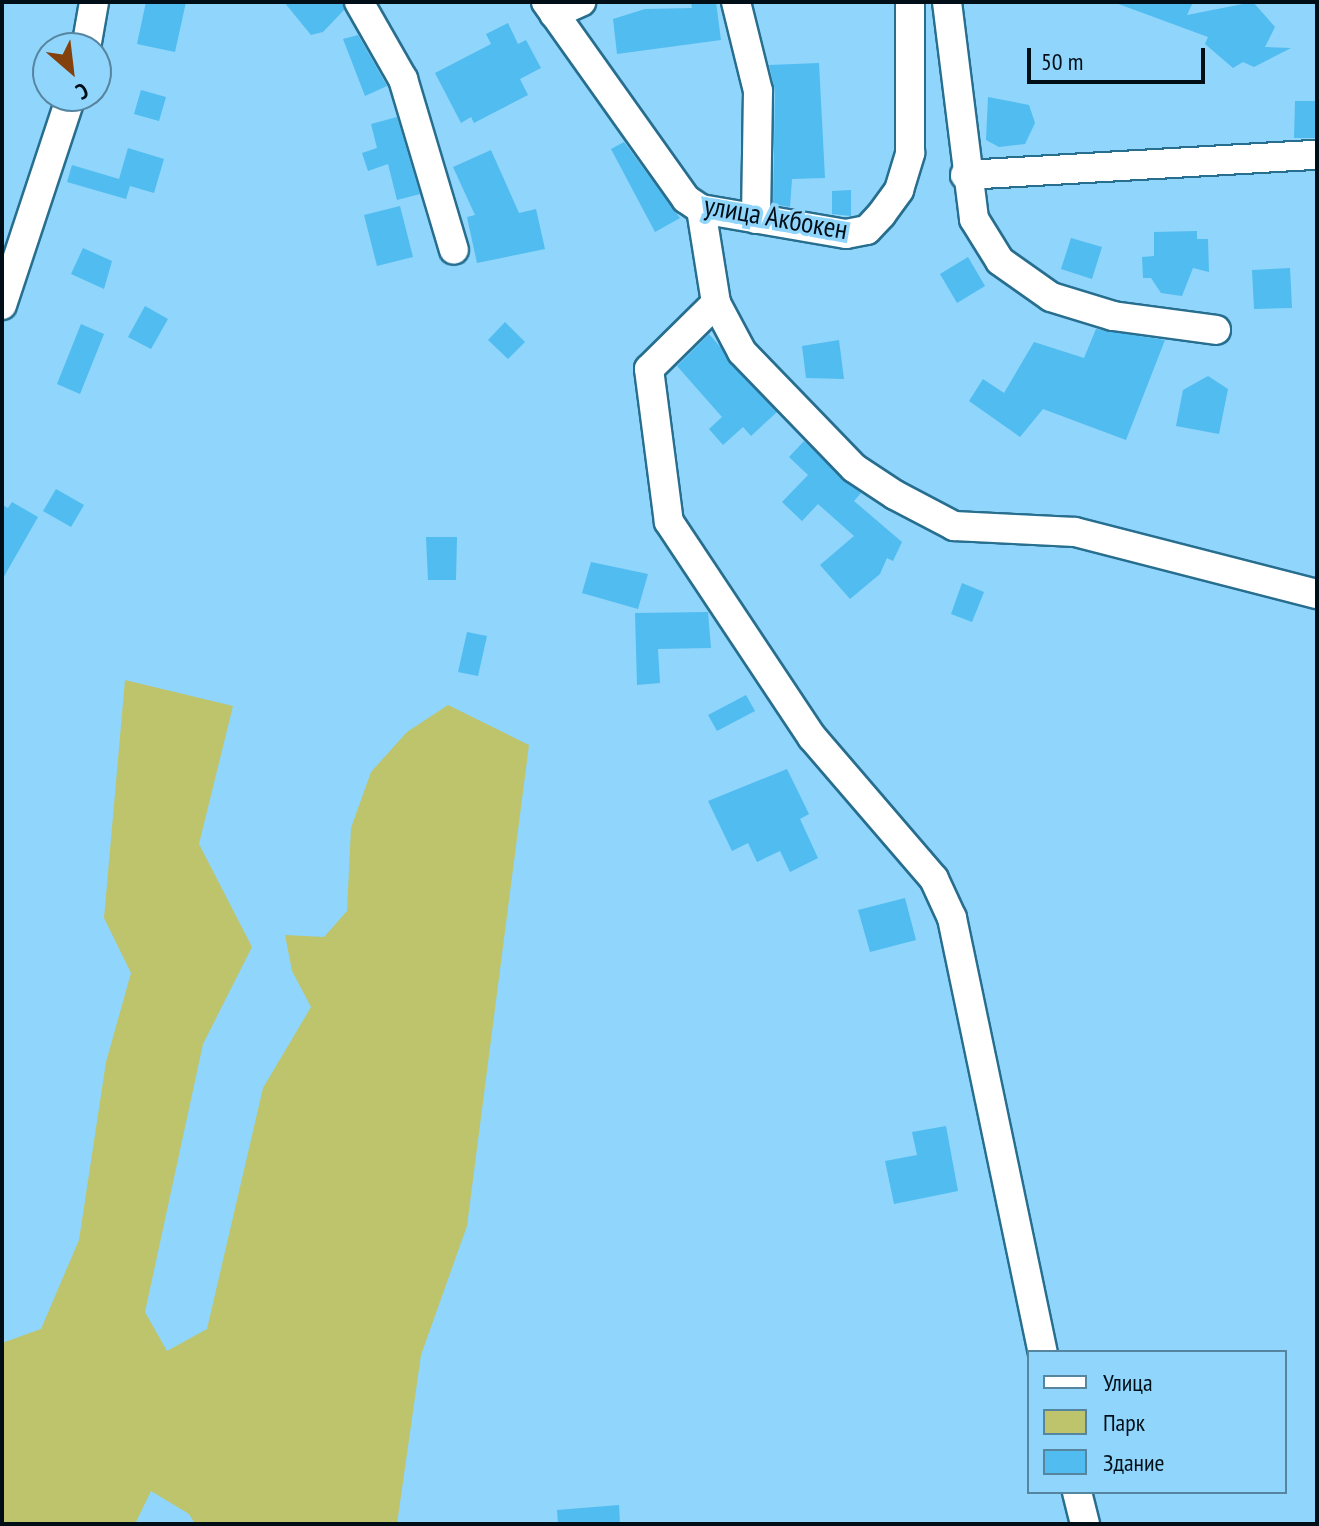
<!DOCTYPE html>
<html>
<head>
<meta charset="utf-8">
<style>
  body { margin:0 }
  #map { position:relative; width:1319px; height:1526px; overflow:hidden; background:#90d5fb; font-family:"PT Sans Narrow",sans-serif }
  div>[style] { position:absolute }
  .green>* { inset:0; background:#bdc46c }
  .building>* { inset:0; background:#50bcf0 }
  .roads { filter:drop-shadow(2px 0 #276e8f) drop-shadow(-2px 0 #276e8f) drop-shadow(0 2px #276e8f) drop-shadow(0 -2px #276e8f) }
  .minor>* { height:28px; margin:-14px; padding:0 14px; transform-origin:14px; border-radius:14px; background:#fff }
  span { translate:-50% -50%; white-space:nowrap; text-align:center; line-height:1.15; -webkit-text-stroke:7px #90d5fb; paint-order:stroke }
  .street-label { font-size:28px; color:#000e17 }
  .frame { position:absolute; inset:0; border:4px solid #000e17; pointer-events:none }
  .legend { position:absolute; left:1027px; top:1350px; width:260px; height:144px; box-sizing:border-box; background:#90d5fb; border:2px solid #5685a0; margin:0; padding:10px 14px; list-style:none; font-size:24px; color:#000e17 }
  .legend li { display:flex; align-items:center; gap:16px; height:40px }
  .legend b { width:40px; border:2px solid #5685a0 }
  .north { position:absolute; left:32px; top:32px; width:80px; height:80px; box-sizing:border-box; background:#90d5fb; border:2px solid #5685a0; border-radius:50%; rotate:152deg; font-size:22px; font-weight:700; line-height:32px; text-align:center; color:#000e17 }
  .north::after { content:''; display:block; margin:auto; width:28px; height:36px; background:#83410d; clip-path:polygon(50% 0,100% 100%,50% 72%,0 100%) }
  .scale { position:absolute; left:1027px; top:48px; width:178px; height:36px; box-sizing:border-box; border:4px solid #000e17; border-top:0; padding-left:10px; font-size:24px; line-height:28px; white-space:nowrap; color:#000e17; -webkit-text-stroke:6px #90d5fb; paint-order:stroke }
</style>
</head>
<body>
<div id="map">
  <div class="green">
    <i style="clip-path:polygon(125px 680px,233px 706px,199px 844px,252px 947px,203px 1044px,145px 1312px,167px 1351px,207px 1329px,263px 1088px,311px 1007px,292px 971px,285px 935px,324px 937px,347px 911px,351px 828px,371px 772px,407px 732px,448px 705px,529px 745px,467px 1226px,421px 1355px,397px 1524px,195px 1524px,189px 1514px,151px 1491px,135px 1524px,2px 1524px,2px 1343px,41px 1329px,79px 1240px,106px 1062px,131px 973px,104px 918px)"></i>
  </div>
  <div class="building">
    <i style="clip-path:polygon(146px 2px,186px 2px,175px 52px,137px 44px)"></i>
    <i style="clip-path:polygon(284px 2px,342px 2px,344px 10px,323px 32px,311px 35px)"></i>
    <i style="clip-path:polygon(691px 2px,716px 2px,721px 40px,617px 54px,613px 19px,645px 9px,692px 8px)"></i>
    <i style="clip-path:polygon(1113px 2px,1193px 2px,1187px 15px,1253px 2px,1275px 27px,1265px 47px,1291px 48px,1254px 67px,1243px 62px,1233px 68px,1205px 44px,1208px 37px)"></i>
    <i style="clip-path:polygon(508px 23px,518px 44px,526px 40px,541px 68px,520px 79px,528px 95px,474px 123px,471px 117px,461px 123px,435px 73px,491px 44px,486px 34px)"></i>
    <i style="clip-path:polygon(358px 35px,387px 86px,365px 96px,343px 39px)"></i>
    <i style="clip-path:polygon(819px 63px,825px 178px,792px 179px,790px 207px,773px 204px,775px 91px,769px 65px)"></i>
    <i style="clip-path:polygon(141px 90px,166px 97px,159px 121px,134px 114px)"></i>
    <i style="clip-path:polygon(988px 97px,1029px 105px,1035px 123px,1025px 144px,999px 147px,986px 140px)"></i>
    <i style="clip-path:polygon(1295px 101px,1317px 101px,1317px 138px,1294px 138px)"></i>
    <i style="clip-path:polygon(397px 117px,420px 194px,397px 200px,388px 164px,368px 171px,362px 153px,377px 148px,371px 124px)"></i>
    <i style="clip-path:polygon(624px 142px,680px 218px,655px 232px,611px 149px)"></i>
    <i style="clip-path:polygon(128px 148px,164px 159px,154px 193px,130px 186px,126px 199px,67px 182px,72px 165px,119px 179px)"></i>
    <i style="clip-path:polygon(491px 150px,519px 213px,536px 209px,545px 249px,477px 263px,467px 217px,475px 215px,453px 167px)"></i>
    <i style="clip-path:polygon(851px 190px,851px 216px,832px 214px,832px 191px)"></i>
    <i style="clip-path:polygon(400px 206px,413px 257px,377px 266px,364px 215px)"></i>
    <i style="clip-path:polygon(1197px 231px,1197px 239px,1208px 239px,1209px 272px,1193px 268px,1182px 296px,1161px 293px,1151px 278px,1143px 278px,1142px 257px,1154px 256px,1154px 232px)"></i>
    <i style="clip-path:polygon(1071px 238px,1102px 247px,1092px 279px,1061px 269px)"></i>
    <i style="clip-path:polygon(83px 248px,112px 261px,104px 289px,71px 274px)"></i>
    <i style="clip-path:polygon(968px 257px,985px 286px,957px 303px,940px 274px)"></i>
    <i style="clip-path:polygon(1290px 268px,1292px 308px,1254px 309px,1252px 270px)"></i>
    <i style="clip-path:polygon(145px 306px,168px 319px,151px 349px,128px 337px)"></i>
    <i style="clip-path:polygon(505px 322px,525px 342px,508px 359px,488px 340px)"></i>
    <i style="clip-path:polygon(81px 324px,104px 334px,80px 394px,57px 384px)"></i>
    <i style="clip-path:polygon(1096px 329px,1165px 340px,1126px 440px,1043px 409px,1020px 437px,969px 401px,983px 379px,1004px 393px,1034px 342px,1084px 358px)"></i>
    <i style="clip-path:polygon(709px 334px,777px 412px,751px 436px,743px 427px,723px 445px,709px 429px,722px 417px,677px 366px)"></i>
    <i style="clip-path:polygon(839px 340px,844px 379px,806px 378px,802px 346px)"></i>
    <i style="clip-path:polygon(1208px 376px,1228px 389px,1219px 434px,1176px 426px,1183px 390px)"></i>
    <i style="clip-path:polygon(804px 441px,861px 493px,854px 501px,902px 542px,893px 561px,887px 558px,880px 574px,850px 599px,820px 565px,854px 536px,818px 504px,802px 521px,782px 502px,808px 475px,789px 457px)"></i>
    <i style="clip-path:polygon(56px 489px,84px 505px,71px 527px,43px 511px)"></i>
    <i style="clip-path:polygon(12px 502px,38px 517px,2px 580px,2px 505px,8px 508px)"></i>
    <i style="clip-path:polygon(426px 537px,457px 537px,456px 580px,428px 580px)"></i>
    <i style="clip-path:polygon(591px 562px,648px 574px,638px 609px,582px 593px)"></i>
    <i style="clip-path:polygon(962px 583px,984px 592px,972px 622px,951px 614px)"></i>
    <i style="clip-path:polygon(708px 612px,711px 648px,658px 649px,660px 683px,637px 685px,635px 613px)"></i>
    <i style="clip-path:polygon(467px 632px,487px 636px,478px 676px,458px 672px)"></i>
    <i style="clip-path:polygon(746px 695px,755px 711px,717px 731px,708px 715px)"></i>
    <i style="clip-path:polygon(787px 769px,809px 814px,800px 819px,818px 858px,790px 872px,780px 851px,757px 862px,748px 843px,732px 851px,708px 801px)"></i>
    <i style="clip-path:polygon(905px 898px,916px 940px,870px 952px,858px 910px)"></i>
    <i style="clip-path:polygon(946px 1126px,958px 1191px,894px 1204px,885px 1161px,917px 1155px,912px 1132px)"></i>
    <i style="clip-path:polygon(619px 1505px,620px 1524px,558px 1524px,557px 1510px)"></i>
  </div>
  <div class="roads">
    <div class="minor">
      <i style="left:359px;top:2px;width:89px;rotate:60.3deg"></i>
      <i style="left:403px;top:79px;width:178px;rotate:73.4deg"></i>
      <i style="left:546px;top:2px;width:242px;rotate:54.6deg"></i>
      <i style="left:686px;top:199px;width:18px;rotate:34deg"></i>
      <i style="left:701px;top:209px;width:147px;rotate:9.8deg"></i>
      <i style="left:846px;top:234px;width:21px;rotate:-11deg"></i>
      <i style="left:867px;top:230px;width:21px;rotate:-47deg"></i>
      <i style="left:881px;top:215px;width:31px;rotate:-54deg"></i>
      <i style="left:899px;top:190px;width:39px;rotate:-73deg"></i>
      <i style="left:910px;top:153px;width:151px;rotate:-90deg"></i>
      <i style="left:736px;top:2px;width:92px;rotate:76.1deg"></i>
      <i style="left:758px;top:91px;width:128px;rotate:90.9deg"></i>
      <i style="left:947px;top:2px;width:219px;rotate:82.9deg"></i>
      <i style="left:974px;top:219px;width:49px;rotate:58.2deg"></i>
      <i style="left:1000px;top:261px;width:62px;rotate:35.2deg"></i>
      <i style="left:1051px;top:297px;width:65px;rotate:17deg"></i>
      <i style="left:1113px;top:316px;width:104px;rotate:7.7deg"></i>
      <i style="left:554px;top:14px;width:30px;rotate:-24deg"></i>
      <i style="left:86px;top:48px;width:47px;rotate:-80.1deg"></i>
      <i style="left:965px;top:175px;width:353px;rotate:-3.3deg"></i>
      <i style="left:701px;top:209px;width:95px;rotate:80.9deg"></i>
      <i style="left:716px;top:303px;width:55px;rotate:62deg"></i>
      <i style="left:742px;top:352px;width:161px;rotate:46deg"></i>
      <i style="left:854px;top:468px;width:49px;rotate:33.4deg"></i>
      <i style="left:895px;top:495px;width:67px;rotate:27.7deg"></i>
      <i style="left:954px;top:526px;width:121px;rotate:2.8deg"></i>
      <i style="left:1075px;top:532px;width:250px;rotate:14.4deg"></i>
      <i style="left:716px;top:303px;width:94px;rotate:135.4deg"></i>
      <i style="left:649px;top:369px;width:154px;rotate:82.6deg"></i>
      <i style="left:669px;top:522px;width:258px;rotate:56.4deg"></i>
      <i style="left:812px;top:737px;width:187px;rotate:49.3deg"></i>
      <i style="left:934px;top:879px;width:43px;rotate:65.2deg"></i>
      <i style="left:952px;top:918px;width:443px;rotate:78.2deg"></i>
      <i style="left:2px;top:305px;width:220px;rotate:-71.7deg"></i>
      <i style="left:1077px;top:1492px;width:33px;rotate:76deg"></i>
    </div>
  </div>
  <div class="street-label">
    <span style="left:776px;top:217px;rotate:10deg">улица Акбокен</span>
  </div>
  <div class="frame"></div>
  <ul class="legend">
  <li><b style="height:10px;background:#fff"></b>Улица</li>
  <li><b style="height:22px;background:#bdc46c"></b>Парк</li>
  <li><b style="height:22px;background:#50bcf0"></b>Здание</li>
  </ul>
  <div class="north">С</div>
  <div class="scale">50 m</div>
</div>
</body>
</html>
